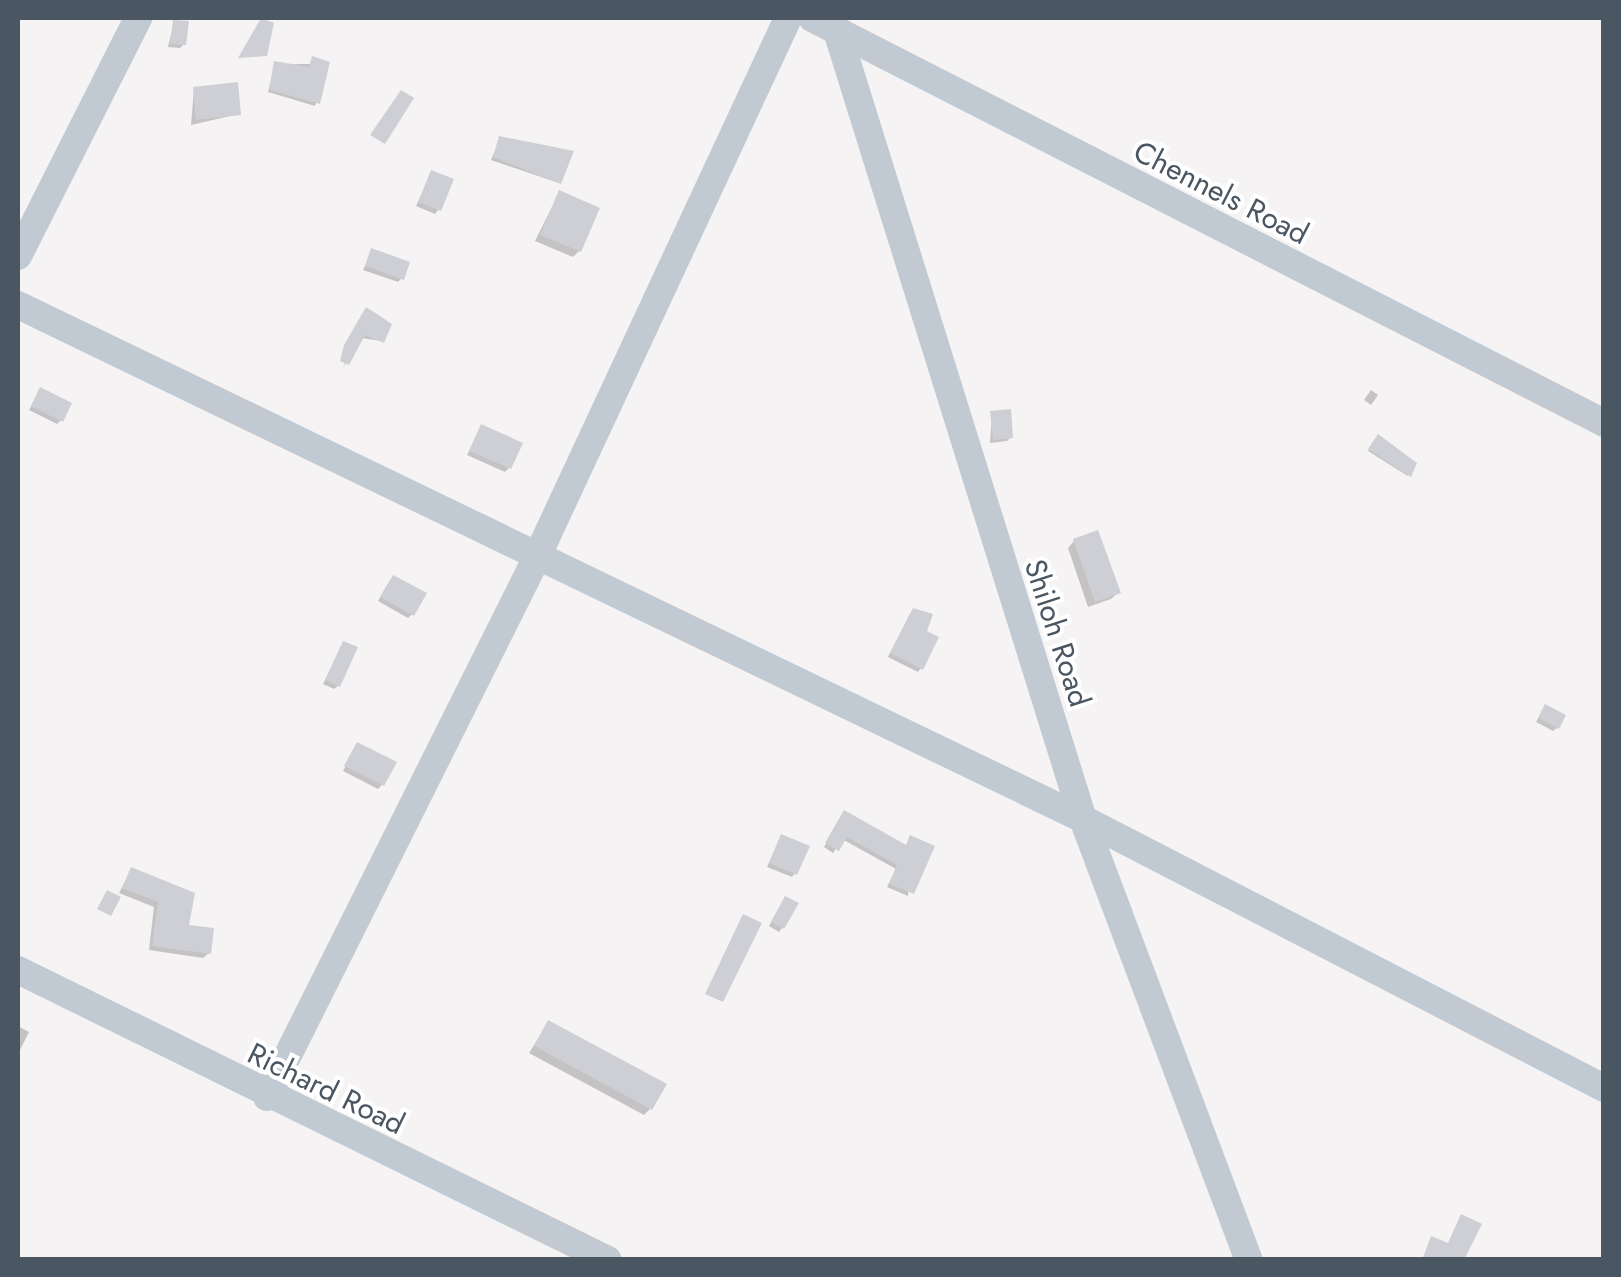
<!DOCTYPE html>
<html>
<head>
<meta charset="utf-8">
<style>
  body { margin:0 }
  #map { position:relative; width:1621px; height:1277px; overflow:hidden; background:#f5f3f3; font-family:Jost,sans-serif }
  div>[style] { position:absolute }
  .shadow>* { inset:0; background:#0003 }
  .building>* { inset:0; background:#cdcfd5 }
  .minor>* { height:28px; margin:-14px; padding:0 14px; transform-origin:14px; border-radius:14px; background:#c1cad2 }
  span { translate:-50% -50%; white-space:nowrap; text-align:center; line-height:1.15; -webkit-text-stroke:8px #fff; paint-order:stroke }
  .street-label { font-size:30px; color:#4a5661 }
  .frame { position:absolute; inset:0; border:20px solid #4a5661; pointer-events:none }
</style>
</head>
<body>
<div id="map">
  <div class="shadow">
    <i style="clip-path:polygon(174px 22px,184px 44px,180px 48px,168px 47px)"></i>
    <i style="clip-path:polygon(275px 64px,327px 64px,315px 106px,268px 92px)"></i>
    <i style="clip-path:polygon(194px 89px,239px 114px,191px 125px)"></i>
    <i style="clip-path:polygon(500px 139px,559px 183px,491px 160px)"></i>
    <i style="clip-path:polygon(432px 173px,438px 210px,435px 214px,416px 206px)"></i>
    <i style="clip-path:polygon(559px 193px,579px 251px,573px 257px,535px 241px)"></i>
    <i style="clip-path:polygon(372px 251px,402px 278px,398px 282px,363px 270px)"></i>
    <i style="clip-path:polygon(363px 314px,382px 341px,361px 338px,343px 368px)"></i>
    <i style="clip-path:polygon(40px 390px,61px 420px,57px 424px,29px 410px)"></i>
    <i style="clip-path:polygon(1371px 390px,1378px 395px,1371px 405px,1364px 400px)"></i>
    <i style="clip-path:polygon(992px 414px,1011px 437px,1007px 441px,990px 443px)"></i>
    <i style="clip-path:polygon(481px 427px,509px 468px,505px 472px,467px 455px)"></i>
    <i style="clip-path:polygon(1379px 437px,1414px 464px,1408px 476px,1368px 451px)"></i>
    <i style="clip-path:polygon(1074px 541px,1118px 593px,1111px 599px,1088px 607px,1068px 548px)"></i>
    <i style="clip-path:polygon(389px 582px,412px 614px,408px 618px,378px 601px)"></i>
    <i style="clip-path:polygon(910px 614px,921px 668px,918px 672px,888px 657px)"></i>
    <i style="clip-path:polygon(344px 644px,338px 686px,334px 689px,323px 684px)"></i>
    <i style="clip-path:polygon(1542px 711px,1557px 728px,1553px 731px,1536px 722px)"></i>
    <i style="clip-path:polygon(354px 749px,382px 785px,378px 789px,343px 771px)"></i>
    <i style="clip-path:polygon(841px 817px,905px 847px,911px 838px,908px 896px,887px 887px,896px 869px,842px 839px,833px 853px,824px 847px)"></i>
    <i style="clip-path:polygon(781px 837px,795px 873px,792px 877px,767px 867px)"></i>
    <i style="clip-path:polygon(131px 870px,209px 953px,203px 958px,149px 950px,154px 907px,119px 893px)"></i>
    <i style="clip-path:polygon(782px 903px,782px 928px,779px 932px,769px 926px)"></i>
    <i style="clip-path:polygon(548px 1023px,650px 1109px,644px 1115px,529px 1053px)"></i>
    <i style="clip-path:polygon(18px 1026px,29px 1032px,18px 1054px)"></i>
  </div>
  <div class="building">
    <i style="clip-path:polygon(261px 18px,274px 23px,267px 56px,238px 58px)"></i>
    <i style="clip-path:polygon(173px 20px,189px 21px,186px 45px,170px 44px)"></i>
    <i style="clip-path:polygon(312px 56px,330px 62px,320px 104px,269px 90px,274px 61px,309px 67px)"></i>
    <i style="clip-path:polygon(238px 82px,241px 115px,196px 120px,193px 87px)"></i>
    <i style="clip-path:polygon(401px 90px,414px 98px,385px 144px,370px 135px)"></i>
    <i style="clip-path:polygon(499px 136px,574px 151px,561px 184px,493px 157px)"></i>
    <i style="clip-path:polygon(431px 170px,454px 179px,441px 211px,418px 202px)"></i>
    <i style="clip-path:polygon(559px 190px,600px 208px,581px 252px,540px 235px)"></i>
    <i style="clip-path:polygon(371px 248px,410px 262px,404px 280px,365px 266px)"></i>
    <i style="clip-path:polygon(366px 307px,392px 324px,384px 343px,365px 335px,349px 365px,340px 361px,344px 345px)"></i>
    <i style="clip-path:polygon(40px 387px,72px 403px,63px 422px,31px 406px)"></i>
    <i style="clip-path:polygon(1011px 409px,1013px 438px,993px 440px,990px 411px)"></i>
    <i style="clip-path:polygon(481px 424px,523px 443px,511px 469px,469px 451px)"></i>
    <i style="clip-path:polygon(1378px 434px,1417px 463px,1411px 477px,1368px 449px)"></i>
    <i style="clip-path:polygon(1098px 530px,1121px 593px,1095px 602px,1073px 539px)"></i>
    <i style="clip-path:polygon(393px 575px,427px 593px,414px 616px,380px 597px)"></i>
    <i style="clip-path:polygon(913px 608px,933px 614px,927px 631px,939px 637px,923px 670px,890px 653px)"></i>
    <i style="clip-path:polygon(343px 641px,358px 647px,340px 687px,325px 680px)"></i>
    <i style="clip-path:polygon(1545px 704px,1566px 715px,1559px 729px,1538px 718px)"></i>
    <i style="clip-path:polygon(357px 742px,397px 762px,384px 786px,344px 766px)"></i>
    <i style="clip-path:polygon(844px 810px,906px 845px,910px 835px,935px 846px,914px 894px,889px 884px,897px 865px,847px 837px,839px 851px,825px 843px)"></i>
    <i style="clip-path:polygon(781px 834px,810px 846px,797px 875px,769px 863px)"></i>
    <i style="clip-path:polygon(131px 867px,195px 893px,189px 925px,214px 928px,211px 954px,152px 946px,158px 902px,122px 888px)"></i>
    <i style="clip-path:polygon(107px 890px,121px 897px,111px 916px,97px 909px)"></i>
    <i style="clip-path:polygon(785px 896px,799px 903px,784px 929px,771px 922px)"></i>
    <i style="clip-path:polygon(743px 914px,762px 923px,723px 1002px,705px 994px)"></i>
    <i style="clip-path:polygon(548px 1020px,667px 1084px,652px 1110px,534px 1046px)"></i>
    <i style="clip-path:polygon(1461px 1214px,1482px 1224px,1464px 1260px,1422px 1260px,1431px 1236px,1448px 1243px)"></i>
  </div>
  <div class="minor">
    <i style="left:812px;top:18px;width:890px;rotate:27.08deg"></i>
    <i style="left:833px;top:18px;width:839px;rotate:72.67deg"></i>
    <i style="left:1083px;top:819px;width:471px;rotate:69.4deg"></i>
    <i style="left:18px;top:256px;width:267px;rotate:-63.2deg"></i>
    <i style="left:18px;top:305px;width:1183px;rotate:25.76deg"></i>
    <i style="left:1083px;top:819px;width:586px;rotate:27.31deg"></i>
    <i style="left:18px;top:970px;width:657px;rotate:26.18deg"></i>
    <i style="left:267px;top:1097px;width:602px;rotate:-63.43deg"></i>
    <i style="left:536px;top:559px;width:597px;rotate:-65.02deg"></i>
  </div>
  <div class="street-label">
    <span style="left:1221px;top:193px;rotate:27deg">Chennels Road</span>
    <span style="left:1057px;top:633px;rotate:72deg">Shiloh Road</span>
    <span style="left:326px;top:1089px;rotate:26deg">Richard Road</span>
  </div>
  <div class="frame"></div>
</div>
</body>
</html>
